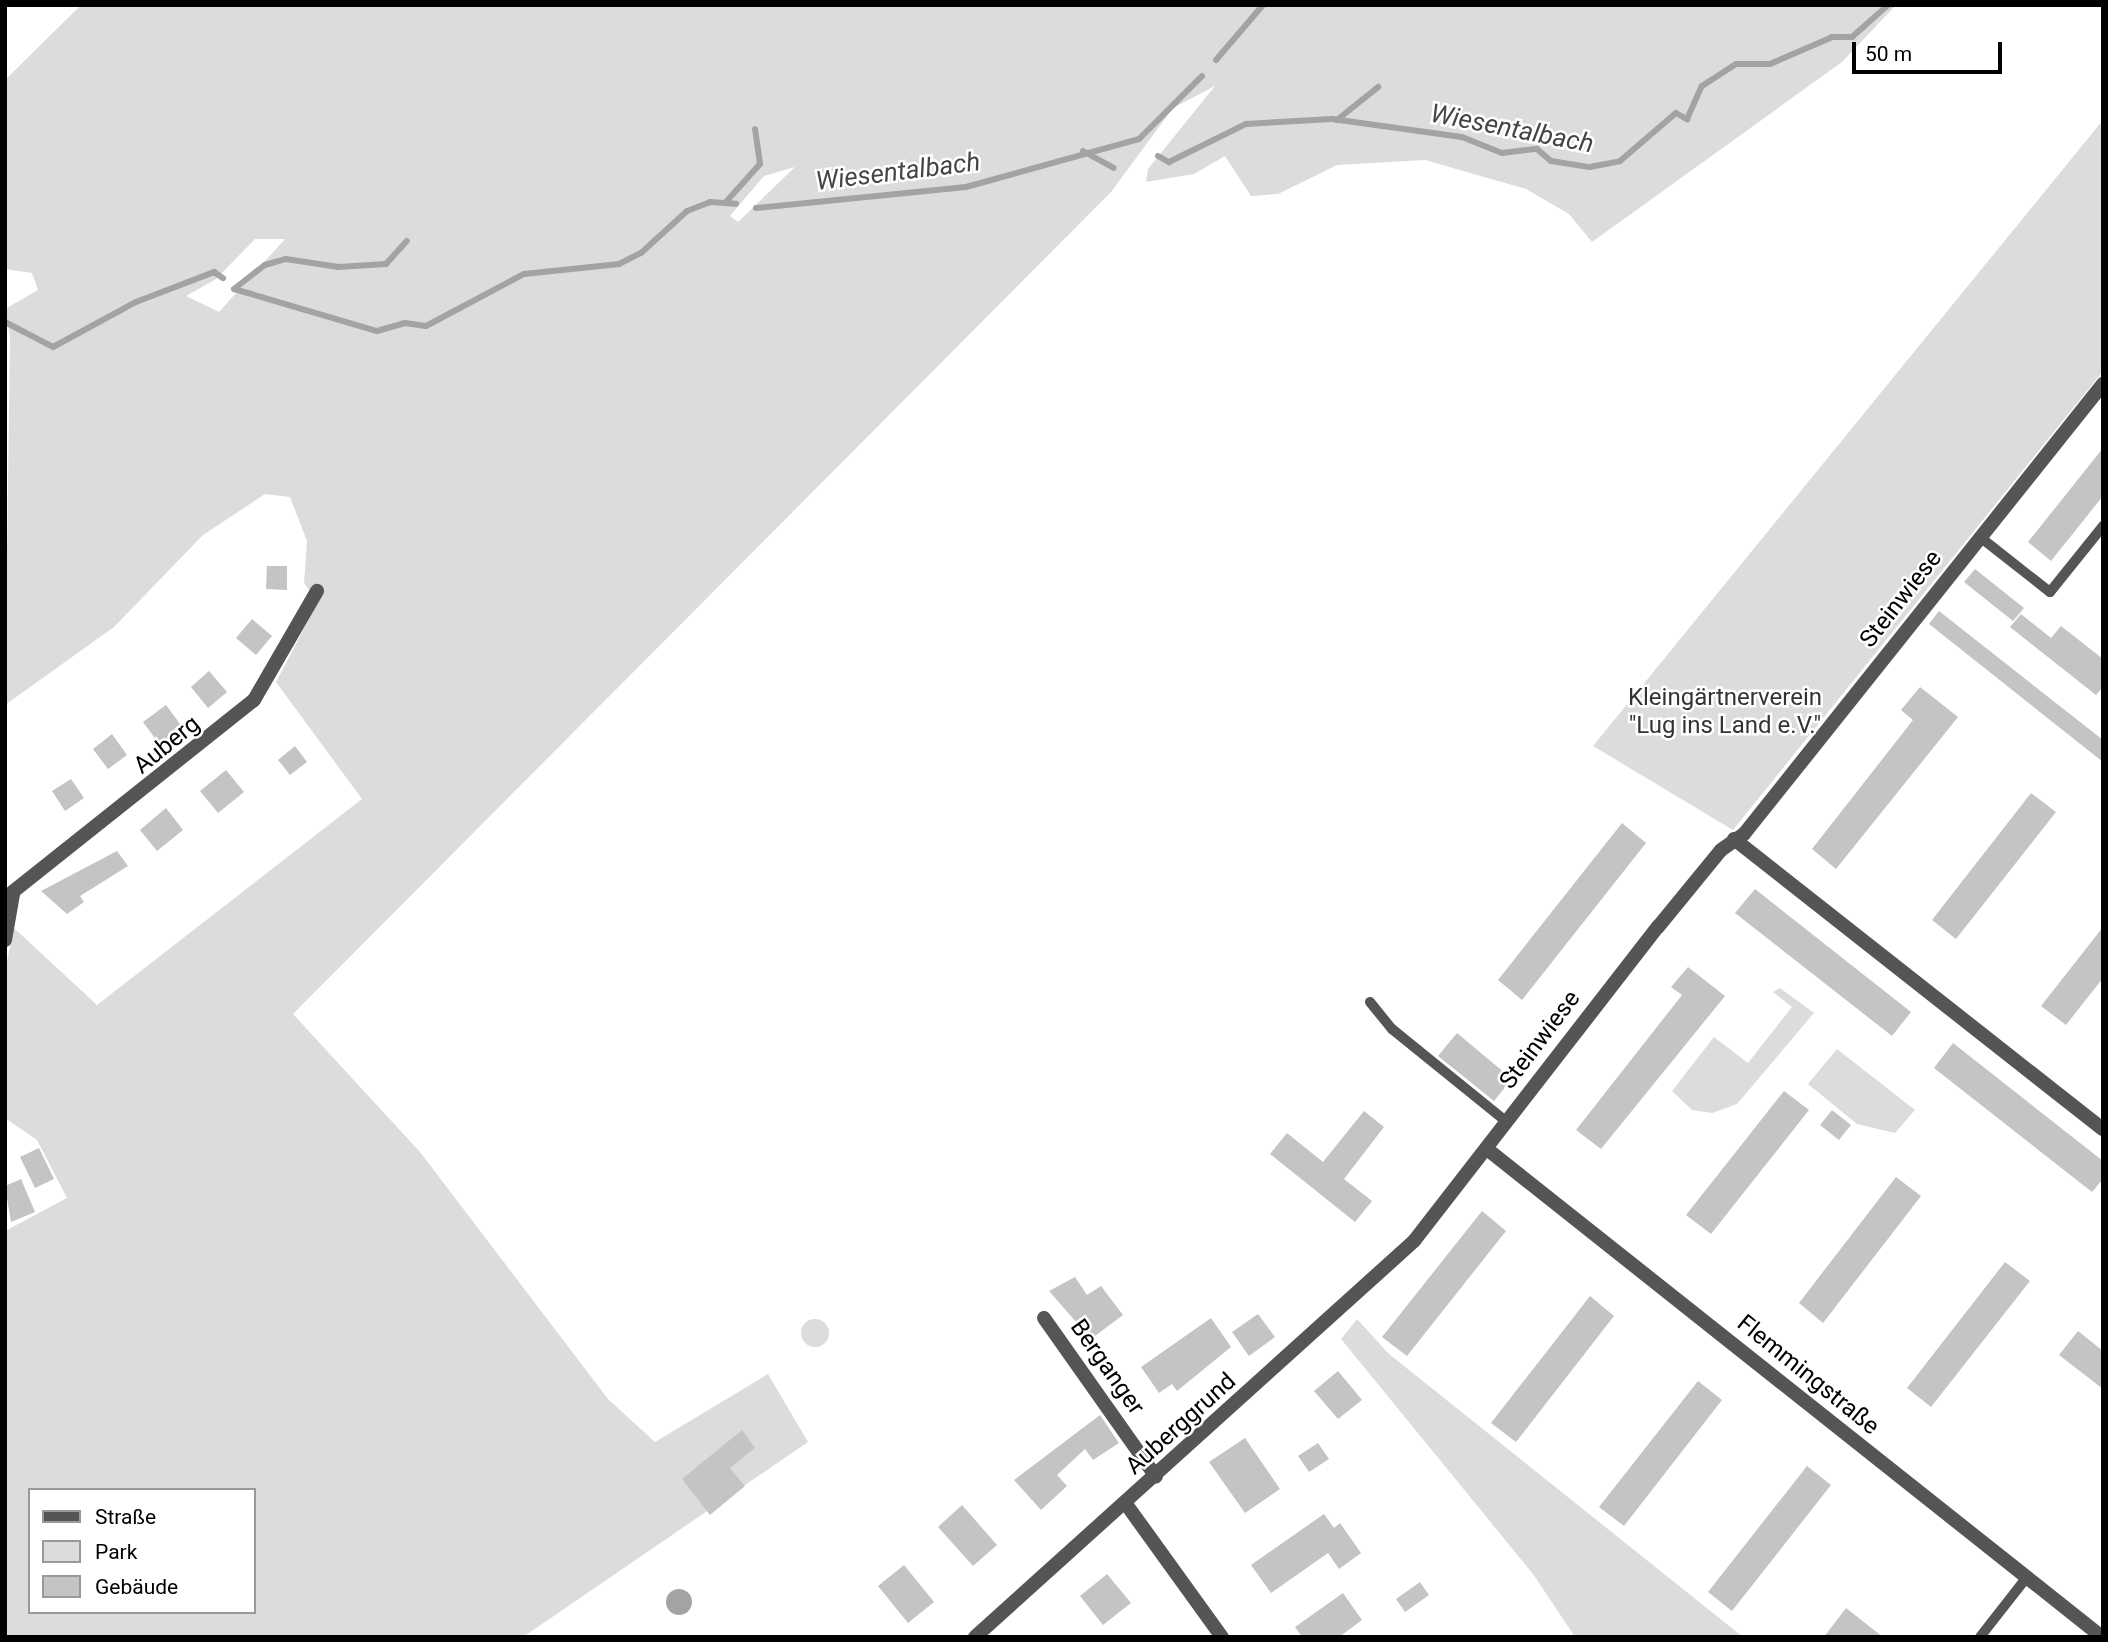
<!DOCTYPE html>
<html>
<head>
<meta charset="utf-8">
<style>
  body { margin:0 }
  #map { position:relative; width:2108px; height:1642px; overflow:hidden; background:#fff; font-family:Roboto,sans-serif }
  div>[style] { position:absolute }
  .green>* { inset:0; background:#dcdcdc }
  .round { border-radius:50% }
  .water>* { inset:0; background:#a3a3a3 }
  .stream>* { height:6px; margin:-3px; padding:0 3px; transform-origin:3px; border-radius:3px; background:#a3a3a3 }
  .building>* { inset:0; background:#c4c4c4 }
  .service>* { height:10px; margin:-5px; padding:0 5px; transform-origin:5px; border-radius:5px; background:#555 }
  .minor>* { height:14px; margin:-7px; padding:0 7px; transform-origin:7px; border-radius:7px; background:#555 }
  span { translate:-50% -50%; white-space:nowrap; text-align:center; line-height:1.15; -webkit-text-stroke:5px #fff; paint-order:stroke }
  .street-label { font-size:24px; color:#000 }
  .park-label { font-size:24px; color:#333 }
  .water-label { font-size:26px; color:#444; font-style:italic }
  .frame { position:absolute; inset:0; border:7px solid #000; pointer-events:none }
  .legend { position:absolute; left:28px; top:1488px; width:228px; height:126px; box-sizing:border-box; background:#fff; border:2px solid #999; margin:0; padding:9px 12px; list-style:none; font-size:21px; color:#000 }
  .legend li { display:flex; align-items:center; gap:14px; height:35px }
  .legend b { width:35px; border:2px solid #999 }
  .scale { position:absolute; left:1852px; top:42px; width:150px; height:32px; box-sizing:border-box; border:4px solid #000; border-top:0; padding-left:9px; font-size:21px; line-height:24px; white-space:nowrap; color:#000; -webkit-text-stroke:5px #fff; paint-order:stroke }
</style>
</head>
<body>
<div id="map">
  <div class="green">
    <i style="clip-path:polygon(evenodd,81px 5px,1896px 5px,1842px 62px,1592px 242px,1569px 214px,1526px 189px,1425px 160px,1337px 165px,1278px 194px,1251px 196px,1225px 156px,1194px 174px,1146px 182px,1148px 169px,1215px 86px,1173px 108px,1111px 192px,293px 1014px,420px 1152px,608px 1399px,655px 1442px,768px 1374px,808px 1442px,523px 1637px,5px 1637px,5px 1231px,67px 1198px,37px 1140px,5px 1118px,5px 971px,14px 928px,97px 1005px,362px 799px,276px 682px,318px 602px,304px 583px,307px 541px,290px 497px,265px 494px,203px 535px,114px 627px,5px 705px,10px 336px,5px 309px,38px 290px,32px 273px,5px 269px,5px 80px,81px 5px,795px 167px,738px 222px,730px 216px,764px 176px,795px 167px,81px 5px,255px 239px,285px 239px,219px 312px,186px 296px,216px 279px,255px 239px,81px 5px,30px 1490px,254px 1490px,254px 1612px,30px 1612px,30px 1490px)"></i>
    <i style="clip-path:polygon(2103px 120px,2103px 371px,1733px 830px,1593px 746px)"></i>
    <i style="clip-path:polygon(1780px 988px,1814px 1013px,1737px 1104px,1712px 1113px,1692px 1110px,1672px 1091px,1714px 1037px,1748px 1063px,1792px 1007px,1773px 992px)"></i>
    <i style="clip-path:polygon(1837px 1049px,1915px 1110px,1895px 1133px,1857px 1124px,1808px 1084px)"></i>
    <i style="clip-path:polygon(1357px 1319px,1389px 1354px,1743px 1637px,1575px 1637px,1533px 1574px,1341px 1339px)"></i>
    <i class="round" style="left:801px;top:1319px;width:28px;height:28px"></i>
  </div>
  <div class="water">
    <i class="round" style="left:666px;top:1589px;width:26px;height:26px"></i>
  </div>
  <div class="stream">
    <i style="left:1216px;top:60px;width:72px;rotate:-49.5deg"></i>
    <i style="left:1337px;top:120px;width:53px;rotate:-38.8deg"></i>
    <i style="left:1083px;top:151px;width:35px;rotate:29deg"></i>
    <i style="left:1158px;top:156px;width:13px;rotate:29deg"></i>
    <i style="left:1169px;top:162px;width:86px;rotate:-26.3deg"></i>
    <i style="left:1246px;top:124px;width:86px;rotate:-3.3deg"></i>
    <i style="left:1332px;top:119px;width:131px;rotate:7.9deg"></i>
    <i style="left:1462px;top:137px;width:43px;rotate:21.8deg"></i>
    <i style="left:1502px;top:153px;width:35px;rotate:-7deg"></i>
    <i style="left:1537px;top:149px;width:18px;rotate:41deg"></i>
    <i style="left:1551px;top:161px;width:39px;rotate:9deg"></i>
    <i style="left:1590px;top:167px;width:31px;rotate:-11deg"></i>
    <i style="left:1620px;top:161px;width:74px;rotate:-40.6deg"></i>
    <i style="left:1676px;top:113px;width:13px;rotate:29deg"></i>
    <i style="left:1687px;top:119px;width:36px;rotate:-66deg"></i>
    <i style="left:1702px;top:86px;width:40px;rotate:-32.9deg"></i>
    <i style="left:1736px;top:64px;width:34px"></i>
    <i style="left:1770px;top:64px;width:68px;rotate:-23.5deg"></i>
    <i style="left:1832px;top:37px;width:20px"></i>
    <i style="left:1852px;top:37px;width:48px;rotate:-41.6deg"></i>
    <i style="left:725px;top:203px;width:52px;rotate:-48.1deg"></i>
    <i style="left:760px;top:164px;width:35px;rotate:-98deg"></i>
    <i style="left:756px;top:208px;width:211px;rotate:-5.7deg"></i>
    <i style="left:966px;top:187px;width:180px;rotate:-15.5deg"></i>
    <i style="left:1139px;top:139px;width:89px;rotate:-45deg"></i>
    <i style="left:234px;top:289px;width:149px;rotate:16.4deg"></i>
    <i style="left:377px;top:331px;width:29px;rotate:-16deg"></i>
    <i style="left:405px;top:323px;width:21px;rotate:8deg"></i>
    <i style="left:426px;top:326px;width:111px;rotate:-28deg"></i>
    <i style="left:524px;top:274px;width:96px;rotate:-6deg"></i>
    <i style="left:619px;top:264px;width:25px;rotate:-27deg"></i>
    <i style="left:641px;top:253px;width:62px;rotate:-42.4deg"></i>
    <i style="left:687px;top:211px;width:25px;rotate:-21deg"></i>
    <i style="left:710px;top:202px;width:26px;rotate:4deg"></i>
    <i style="left:234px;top:289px;width:39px;rotate:-38deg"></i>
    <i style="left:265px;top:265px;width:22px;rotate:-16deg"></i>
    <i style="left:286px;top:259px;width:53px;rotate:8.7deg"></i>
    <i style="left:338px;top:267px;width:48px;rotate:-3.6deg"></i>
    <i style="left:386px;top:264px;width:31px;rotate:-48deg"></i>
    <i style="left:5px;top:322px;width:54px;rotate:27.5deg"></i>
    <i style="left:53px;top:347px;width:94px;rotate:-28.5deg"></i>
    <i style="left:136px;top:302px;width:84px;rotate:-21deg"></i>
    <i style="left:214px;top:272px;width:11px;rotate:34deg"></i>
  </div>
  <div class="building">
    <i style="clip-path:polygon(2103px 448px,2103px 496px,2051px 561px,2028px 542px)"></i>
    <i style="clip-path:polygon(267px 566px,287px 566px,287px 590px,266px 589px)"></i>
    <i style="clip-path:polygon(1975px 569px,2024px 608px,2013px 621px,1964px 582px)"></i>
    <i style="clip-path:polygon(1939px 611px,2103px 740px,2103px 762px,1929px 624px)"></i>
    <i style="clip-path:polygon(2021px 614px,2051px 638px,2061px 626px,2103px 659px,2103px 687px,2096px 695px,2010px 627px)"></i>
    <i style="clip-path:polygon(252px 619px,272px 636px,256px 655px,236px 638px)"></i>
    <i style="clip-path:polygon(209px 671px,227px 692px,208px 708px,191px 687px)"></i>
    <i style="clip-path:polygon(1920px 687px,1958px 717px,1836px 869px,1812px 849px,1913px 720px,1901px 710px)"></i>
    <i style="clip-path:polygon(166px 705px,183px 728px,160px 745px,143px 722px)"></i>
    <i style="clip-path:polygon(112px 734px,127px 755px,108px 769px,93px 749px)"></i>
    <i style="clip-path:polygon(295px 746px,307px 762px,290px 775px,278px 760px)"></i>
    <i style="clip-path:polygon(226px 770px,244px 792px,218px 813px,200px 791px)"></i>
    <i style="clip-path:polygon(71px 779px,84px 798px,65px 811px,52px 791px)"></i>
    <i style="clip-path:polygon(2031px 793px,2056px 812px,1956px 939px,1932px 920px)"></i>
    <i style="clip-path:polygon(166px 808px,183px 830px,157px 851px,140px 830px)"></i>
    <i style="clip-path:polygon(1622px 823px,1646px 843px,1522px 1000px,1498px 980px)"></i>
    <i style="clip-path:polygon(117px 851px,128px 866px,80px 896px,84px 902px,67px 914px,41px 891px)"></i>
    <i style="clip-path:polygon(1755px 889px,1911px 1012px,1892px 1036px,1735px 913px)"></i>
    <i style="clip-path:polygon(2103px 927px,2103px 978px,2066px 1025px,2041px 1006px)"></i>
    <i style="clip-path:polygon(1688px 967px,1725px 996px,1601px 1149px,1576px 1130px,1682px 995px,1671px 987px)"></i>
    <i style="clip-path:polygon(1457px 1033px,1512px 1079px,1494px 1101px,1438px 1056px)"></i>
    <i style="clip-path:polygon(1953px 1043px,2103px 1161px,2103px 1179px,2092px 1192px,1934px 1068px)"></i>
    <i style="clip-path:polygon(1784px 1091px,1809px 1110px,1711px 1234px,1686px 1215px)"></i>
    <i style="clip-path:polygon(1832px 1110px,1851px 1125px,1839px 1140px,1820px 1125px)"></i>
    <i style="clip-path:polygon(1364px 1111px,1384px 1127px,1344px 1179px,1372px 1201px,1355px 1222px,1270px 1154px,1287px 1133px,1323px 1162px)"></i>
    <i style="clip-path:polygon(39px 1148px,54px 1179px,35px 1188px,20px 1157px)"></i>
    <i style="clip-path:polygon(1896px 1177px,1921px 1196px,1823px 1323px,1799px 1303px)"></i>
    <i style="clip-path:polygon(21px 1179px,35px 1212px,11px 1222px,5px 1186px)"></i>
    <i style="clip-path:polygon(1482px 1211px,1506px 1231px,1407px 1356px,1382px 1337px)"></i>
    <i style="clip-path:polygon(2005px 1262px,2030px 1281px,1931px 1407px,1907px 1388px)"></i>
    <i style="clip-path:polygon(1075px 1277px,1087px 1295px,1101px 1286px,1123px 1315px,1091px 1339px,1049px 1291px)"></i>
    <i style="clip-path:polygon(1590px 1296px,1614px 1316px,1516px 1442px,1491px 1423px)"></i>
    <i style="clip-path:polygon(1258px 1314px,1275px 1337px,1249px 1356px,1232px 1332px)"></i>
    <i style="clip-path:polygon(1211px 1318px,1231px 1347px,1177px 1391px,1172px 1384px,1159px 1393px,1141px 1367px)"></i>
    <i style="clip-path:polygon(2078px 1331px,2103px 1351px,2103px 1389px,2059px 1355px)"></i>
    <i style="clip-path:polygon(1338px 1371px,1362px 1400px,1338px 1419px,1314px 1391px)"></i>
    <i style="clip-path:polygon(1698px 1381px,1722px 1400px,1624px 1526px,1599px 1507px)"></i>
    <i style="clip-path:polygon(1100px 1415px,1119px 1443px,1093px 1460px,1085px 1449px,1057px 1475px,1067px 1486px,1041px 1510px,1014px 1480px)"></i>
    <i style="clip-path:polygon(742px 1430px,755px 1448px,730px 1468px,745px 1486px,710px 1515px,682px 1479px)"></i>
    <i style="clip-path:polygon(1245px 1438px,1280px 1489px,1245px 1513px,1209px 1462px)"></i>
    <i style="clip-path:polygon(1318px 1443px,1329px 1459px,1309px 1472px,1298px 1456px)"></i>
    <i style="clip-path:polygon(1807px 1466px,1831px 1485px,1732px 1611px,1708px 1592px)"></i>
    <i style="clip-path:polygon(962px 1505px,997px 1545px,973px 1566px,938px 1527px)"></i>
    <i style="clip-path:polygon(1324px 1514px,1334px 1528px,1340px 1523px,1361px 1553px,1339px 1569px,1328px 1553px,1271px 1593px,1251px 1565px)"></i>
    <i style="clip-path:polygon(904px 1565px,934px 1602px,908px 1623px,878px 1586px)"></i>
    <i style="clip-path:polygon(1107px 1574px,1131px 1603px,1103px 1625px,1080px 1596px)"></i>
    <i style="clip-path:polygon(1420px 1582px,1429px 1595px,1405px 1612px,1396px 1599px)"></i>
    <i style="clip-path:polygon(1343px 1593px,1362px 1620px,1339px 1637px,1302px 1637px,1295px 1627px)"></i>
    <i style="clip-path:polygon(1846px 1608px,1883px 1637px,1824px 1637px)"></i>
  </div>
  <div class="service">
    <i style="left:1980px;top:537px;width:89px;rotate:38.2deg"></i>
    <i style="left:2050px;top:592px;width:85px;rotate:-51.2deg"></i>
    <i style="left:1370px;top:1002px;width:35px;rotate:51deg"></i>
    <i style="left:1392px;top:1029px;width:148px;rotate:39deg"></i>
    <i style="left:1980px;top:1637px;width:76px;rotate:-51.9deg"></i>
  </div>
  <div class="minor">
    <i style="left:1734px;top:839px;width:469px;rotate:38.2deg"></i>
    <i style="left:5px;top:898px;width:318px;rotate:-38.5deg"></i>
    <i style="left:254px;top:700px;width:126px;rotate:-60deg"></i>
    <i style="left:5px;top:940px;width:47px;rotate:-80.1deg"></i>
    <i style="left:1487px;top:1149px;width:785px;rotate:38.43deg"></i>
    <i style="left:1044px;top:1318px;width:194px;rotate:54.8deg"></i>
    <i style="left:1126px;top:1504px;width:164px;rotate:54.2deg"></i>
    <i style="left:975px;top:1637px;width:591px;rotate:-42.05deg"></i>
    <i style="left:1414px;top:1241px;width:398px;rotate:-52.2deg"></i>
    <i style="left:1658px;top:927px;width:99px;rotate:-50.7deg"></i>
    <i style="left:1721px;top:850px;width:28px;rotate:-35deg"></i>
    <i style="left:1744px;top:834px;width:576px;rotate:-51.42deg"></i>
  </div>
  <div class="street-label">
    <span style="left:1901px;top:599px;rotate:-52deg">Steinwiese</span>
    <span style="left:167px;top:745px;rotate:-39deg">Auberg</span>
    <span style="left:1540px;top:1040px;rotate:-53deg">Steinwiese</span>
    <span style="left:1107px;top:1367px;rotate:55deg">Berganger</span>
    <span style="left:1808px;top:1375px;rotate:39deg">Flemmingstraße</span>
    <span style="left:1181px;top:1424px;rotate:-42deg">Auberggrund</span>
  </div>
  <div class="park-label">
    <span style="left:1725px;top:712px">Kleingärtnerverein<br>"Lug ins Land e.V."</span>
  </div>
  <div class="water-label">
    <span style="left:1512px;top:129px;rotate:11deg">Wiesentalbach</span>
    <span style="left:898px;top:172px;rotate:-7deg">Wiesentalbach</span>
  </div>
  <div class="frame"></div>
  <ul class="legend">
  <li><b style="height:9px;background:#555"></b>Straße</li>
  <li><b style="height:19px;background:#dcdcdc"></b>Park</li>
  <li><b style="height:19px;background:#c4c4c4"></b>Gebäude</li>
  </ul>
  <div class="scale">50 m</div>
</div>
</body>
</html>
